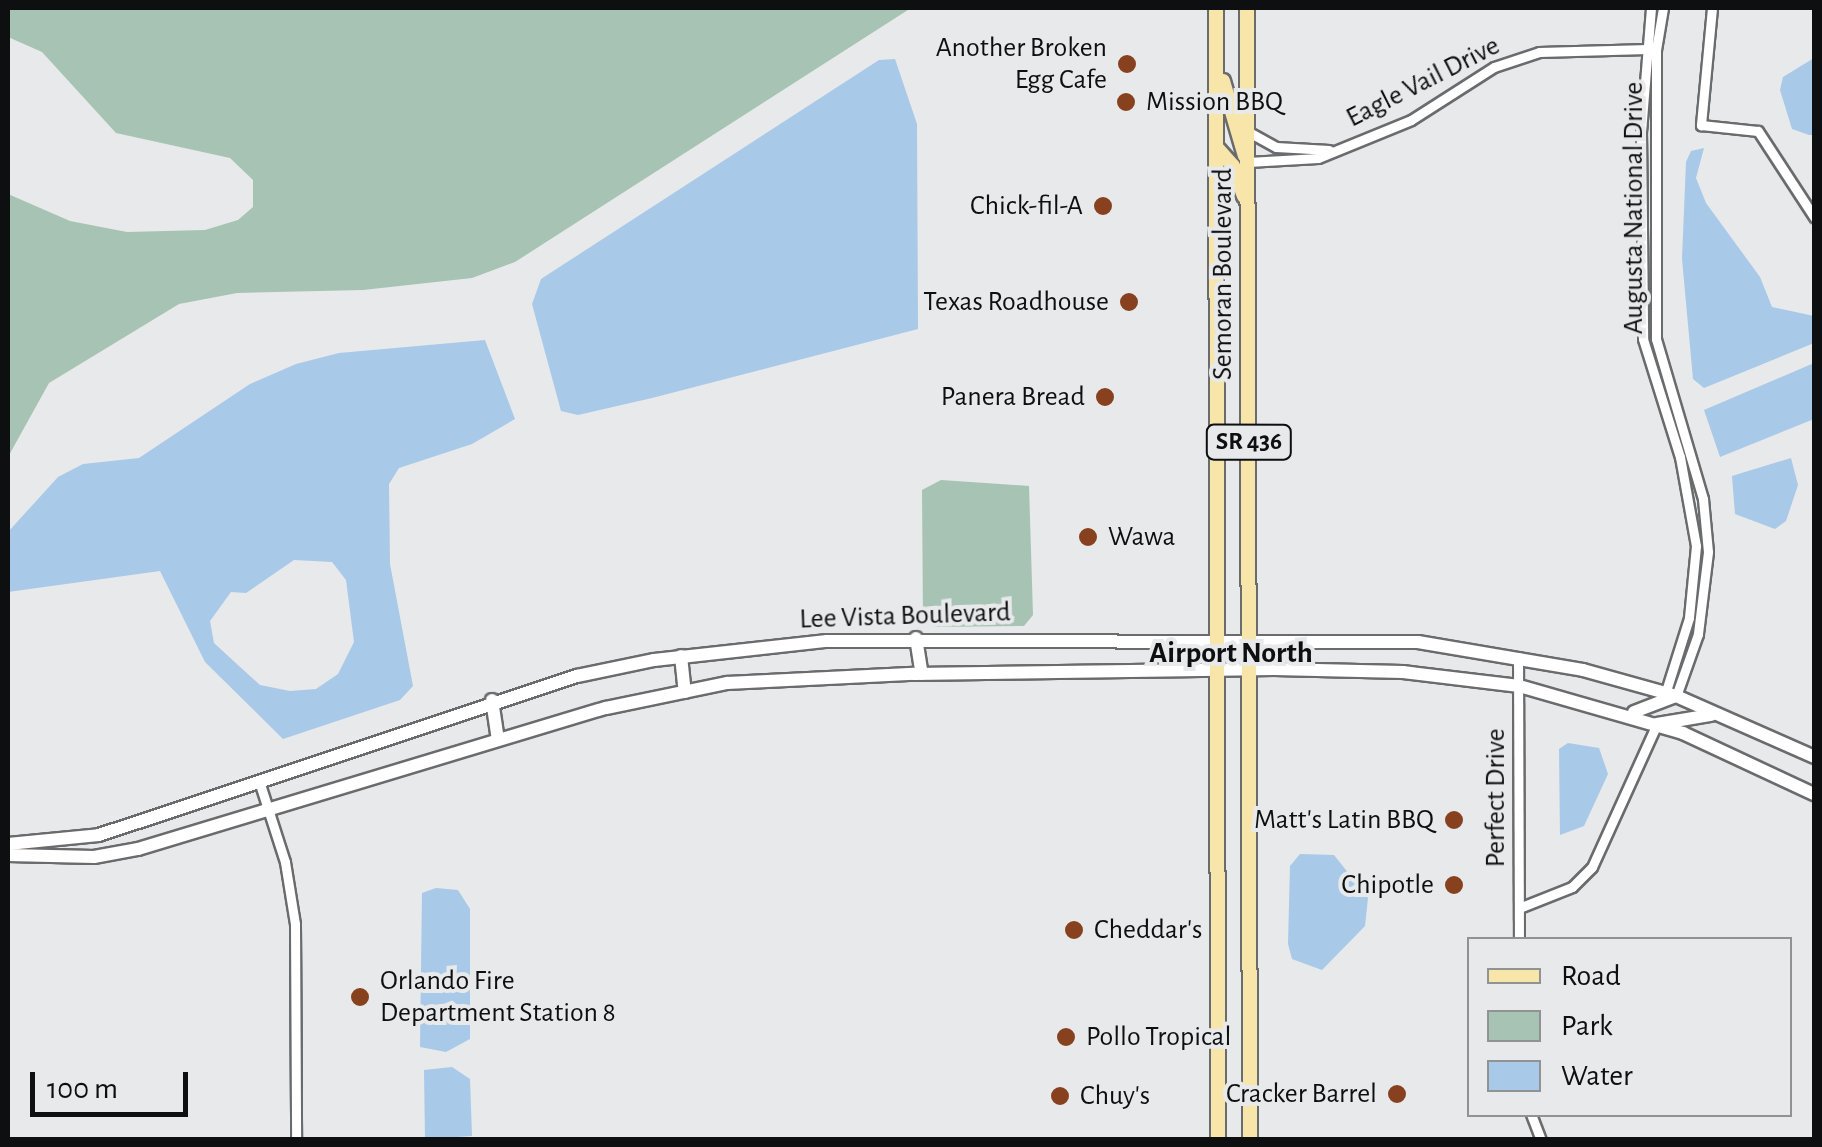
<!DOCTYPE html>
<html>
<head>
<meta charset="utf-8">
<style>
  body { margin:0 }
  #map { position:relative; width:1822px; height:1147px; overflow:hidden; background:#e7e9eb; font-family:"Alegreya Sans",sans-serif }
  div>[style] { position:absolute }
  .green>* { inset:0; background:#a7c3b4 }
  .water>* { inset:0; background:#a8c9e8 }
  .roads { filter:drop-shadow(2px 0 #6a6b6d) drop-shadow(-2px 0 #6a6b6d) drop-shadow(0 2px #6a6b6d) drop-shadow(0 -2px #6a6b6d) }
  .street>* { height:9px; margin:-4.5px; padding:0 4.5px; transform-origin:4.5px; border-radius:4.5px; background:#fff }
  .secondary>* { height:12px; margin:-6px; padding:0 6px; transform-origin:6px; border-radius:6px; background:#fff }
  .primary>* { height:14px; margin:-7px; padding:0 7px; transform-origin:7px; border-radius:7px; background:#f8e5a9 }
  .dots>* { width:28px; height:28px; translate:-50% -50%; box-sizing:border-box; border:5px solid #e7e9eb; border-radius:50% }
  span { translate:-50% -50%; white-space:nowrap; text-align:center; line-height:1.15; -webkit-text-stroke:8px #e7e9eb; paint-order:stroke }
  .shield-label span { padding:2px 8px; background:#e7e9eb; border:2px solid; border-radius:8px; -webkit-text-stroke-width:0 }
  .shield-label { font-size:25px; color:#0e0f10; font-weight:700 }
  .poi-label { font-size:28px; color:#0e0f10 }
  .right { translate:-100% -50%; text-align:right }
  .left { translate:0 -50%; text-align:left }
  .street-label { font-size:28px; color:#0e0f10 }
  .neighbourhood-label { font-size:30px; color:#0e0f10; font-weight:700 }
  .frame { position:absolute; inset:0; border:10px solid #0e0f10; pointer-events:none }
  .legend { position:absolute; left:1467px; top:937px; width:325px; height:180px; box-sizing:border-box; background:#e7e9eb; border:2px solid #909293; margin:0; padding:12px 18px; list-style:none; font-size:30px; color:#0e0f10 }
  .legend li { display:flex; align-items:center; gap:20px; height:50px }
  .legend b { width:50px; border:2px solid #909293 }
  .scale { position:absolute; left:30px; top:1072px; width:158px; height:45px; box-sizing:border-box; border:5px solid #0e0f10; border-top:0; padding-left:12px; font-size:30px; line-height:35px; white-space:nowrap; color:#0e0f10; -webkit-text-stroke:8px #e7e9eb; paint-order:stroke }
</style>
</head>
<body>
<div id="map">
  <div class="green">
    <i style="clip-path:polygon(8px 8px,911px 8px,515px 262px,472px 278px,363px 290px,237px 293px,179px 304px,49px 383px,8px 457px,8px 194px,70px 221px,127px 232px,205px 230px,238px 220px,253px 207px,253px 180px,230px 158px,116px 133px,42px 52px,8px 37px)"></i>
    <i style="clip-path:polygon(941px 480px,1029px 486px,1033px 615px,1024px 626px,935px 627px,923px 619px,922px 490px)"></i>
  </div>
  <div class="water">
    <i style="clip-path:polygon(1814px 58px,1814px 135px,1809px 135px,1792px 129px,1780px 90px,1783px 77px)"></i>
    <i style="clip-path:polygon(895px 59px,917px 124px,918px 329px,652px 398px,578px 415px,561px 411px,532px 304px,541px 279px,879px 60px)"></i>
    <i style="clip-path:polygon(1704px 148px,1696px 178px,1706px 203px,1760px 277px,1772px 307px,1814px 316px,1814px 343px,1704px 388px,1693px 379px,1682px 259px,1686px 162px,1691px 151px)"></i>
    <i style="clip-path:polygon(evenodd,485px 340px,515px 419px,472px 444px,399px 468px,389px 484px,390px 564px,413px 686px,400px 700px,283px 739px,205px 662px,160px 571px,8px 592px,8px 532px,58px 477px,83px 464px,139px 458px,250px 384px,296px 364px,339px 353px,485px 340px,294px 560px,332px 562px,346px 580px,354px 642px,338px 674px,316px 689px,290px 691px,260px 685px,239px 666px,214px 643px,210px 621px,231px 592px,246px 593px,294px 560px)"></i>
    <i style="clip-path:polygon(1814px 363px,1814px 419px,1720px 457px,1704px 410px)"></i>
    <i style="clip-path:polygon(1791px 458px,1798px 485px,1786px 521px,1775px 529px,1735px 514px,1732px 476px)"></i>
    <i style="clip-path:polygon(1568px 743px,1599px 748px,1608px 774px,1584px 826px,1560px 835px,1559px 749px)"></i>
    <i style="clip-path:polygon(1300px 854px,1334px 855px,1368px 898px,1365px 926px,1322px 970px,1292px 959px,1288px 944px,1290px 866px)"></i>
    <i style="clip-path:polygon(436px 888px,458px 890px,470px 909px,470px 1039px,446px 1052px,420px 1047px,422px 893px)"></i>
    <i style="clip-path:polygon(452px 1067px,470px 1079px,472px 1136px,425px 1139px,424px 1070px)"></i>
  </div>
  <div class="roads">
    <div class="street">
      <i style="left:1651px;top:8px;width:123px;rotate:94.6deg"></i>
      <i style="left:1641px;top:131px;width:208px;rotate:89.4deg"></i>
      <i style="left:1643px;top:339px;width:124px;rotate:72.6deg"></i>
      <i style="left:1680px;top:457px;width:90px;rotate:79.8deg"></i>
      <i style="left:1696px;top:546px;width:72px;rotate:95.6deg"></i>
      <i style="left:1689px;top:618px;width:80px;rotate:107.5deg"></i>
      <i style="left:1663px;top:8px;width:43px;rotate:99.5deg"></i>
      <i style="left:1656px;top:50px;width:289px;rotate:90deg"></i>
      <i style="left:1656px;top:339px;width:167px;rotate:73.6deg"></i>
      <i style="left:1703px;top:499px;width:53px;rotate:84.6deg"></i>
      <i style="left:1708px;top:552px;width:83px;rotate:97deg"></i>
      <i style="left:1698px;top:634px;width:66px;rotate:109.5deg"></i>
      <i style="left:1712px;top:8px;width:118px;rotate:95.4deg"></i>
      <i style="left:1701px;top:125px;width:57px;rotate:6deg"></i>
      <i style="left:1758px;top:131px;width:103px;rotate:56.9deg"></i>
      <i style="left:1247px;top:131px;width:33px;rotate:29deg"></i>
      <i style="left:1276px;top:147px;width:53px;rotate:3.2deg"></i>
      <i style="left:1248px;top:162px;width:70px;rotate:-3.3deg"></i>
      <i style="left:1318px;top:158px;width:100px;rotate:-22.2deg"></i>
      <i style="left:1411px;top:120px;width:98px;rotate:-32.6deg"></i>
      <i style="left:1494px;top:67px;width:47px;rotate:-18.4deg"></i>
      <i style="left:1539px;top:52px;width:109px;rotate:-1.6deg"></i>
      <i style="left:1518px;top:657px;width:283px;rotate:89.8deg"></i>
      <i style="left:259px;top:781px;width:85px;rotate:72.2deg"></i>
      <i style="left:285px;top:862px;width:63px;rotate:80.8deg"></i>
      <i style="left:295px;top:924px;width:216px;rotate:89.7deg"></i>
      <i style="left:1519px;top:908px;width:57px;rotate:-21.6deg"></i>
      <i style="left:1572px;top:887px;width:28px;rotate:-45deg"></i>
      <i style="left:1592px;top:867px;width:157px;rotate:-65.6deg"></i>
      <i style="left:1531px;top:1114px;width:28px;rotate:69deg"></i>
    </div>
    <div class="secondary">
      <i style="left:916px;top:638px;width:36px;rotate:81deg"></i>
      <i style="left:681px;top:656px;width:36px;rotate:84deg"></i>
      <i style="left:492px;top:700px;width:40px;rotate:81.5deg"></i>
      <i style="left:1634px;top:712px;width:45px;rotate:-20.9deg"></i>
      <i style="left:1657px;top:724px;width:55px;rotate:-9.5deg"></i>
      <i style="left:8px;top:844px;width:91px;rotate:-5.6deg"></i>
      <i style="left:99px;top:835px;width:504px;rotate:-18.4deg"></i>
      <i style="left:577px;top:676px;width:79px;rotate:-11.7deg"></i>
      <i style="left:654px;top:660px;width:174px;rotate:-6.3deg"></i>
      <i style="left:827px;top:641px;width:591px;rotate:0.1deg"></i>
      <i style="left:1418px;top:642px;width:167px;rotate:9.6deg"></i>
      <i style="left:1583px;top:670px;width:97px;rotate:15.6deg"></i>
      <i style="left:1676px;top:696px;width:151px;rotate:23.8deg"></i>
      <i style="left:8px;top:855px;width:86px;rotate:1.3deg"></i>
      <i style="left:94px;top:857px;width:45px;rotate:-10.3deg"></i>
      <i style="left:138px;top:849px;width:489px;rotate:-16.8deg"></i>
      <i style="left:606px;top:708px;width:124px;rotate:-11.7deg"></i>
      <i style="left:727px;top:683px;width:187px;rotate:-2.8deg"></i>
      <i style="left:914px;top:674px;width:360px;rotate:-0.8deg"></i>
      <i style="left:1274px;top:669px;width:129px;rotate:1.3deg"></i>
      <i style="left:1403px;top:672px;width:117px;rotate:6.9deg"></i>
      <i style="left:1519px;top:686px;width:171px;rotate:16deg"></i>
      <i style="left:1683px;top:733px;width:145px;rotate:25deg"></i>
    </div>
    <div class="primary">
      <i style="left:1216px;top:8px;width:1132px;rotate:89.9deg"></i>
      <i style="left:1247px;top:8px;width:1132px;rotate:89.85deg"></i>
      <i style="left:1223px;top:81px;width:78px;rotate:73.7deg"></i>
      <i style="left:1216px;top:147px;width:25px;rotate:48deg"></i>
      <i style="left:1233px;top:166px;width:32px;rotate:70deg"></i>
    </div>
  </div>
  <div class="dots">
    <i style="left:1127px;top:64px;background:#88411f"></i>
    <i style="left:1126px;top:102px;background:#88411f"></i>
    <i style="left:1103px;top:206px;background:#88411f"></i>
    <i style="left:1129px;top:302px;background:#88411f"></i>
    <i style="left:1105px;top:397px;background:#88411f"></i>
    <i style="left:1088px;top:537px;background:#88411f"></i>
    <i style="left:1454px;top:820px;background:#88411f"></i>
    <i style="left:1454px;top:885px;background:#88411f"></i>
    <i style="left:1074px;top:930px;background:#88411f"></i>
    <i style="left:360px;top:997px;background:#88411f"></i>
    <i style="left:1066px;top:1037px;background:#88411f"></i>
    <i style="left:1397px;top:1094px;background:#88411f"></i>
    <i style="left:1060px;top:1096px;background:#88411f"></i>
  </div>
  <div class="shield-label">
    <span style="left:1249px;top:442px">SR 436</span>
  </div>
  <div class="poi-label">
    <span class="right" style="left:1107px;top:64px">Another Broken<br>Egg Cafe</span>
    <span class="left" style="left:1146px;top:102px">Mission BBQ</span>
    <span class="right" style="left:1083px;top:206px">Chick-fil-A</span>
    <span class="right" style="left:1109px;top:302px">Texas Roadhouse</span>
    <span class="right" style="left:1085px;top:397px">Panera Bread</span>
    <span class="left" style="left:1108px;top:537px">Wawa</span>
    <span class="right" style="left:1434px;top:820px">Matt's Latin BBQ</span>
    <span class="right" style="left:1434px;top:885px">Chipotle</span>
    <span class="left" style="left:1094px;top:930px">Cheddar's</span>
    <span class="left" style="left:380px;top:997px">Orlando Fire<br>Department Station 8</span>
    <span class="left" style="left:1086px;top:1037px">Pollo Tropical</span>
    <span class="right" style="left:1377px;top:1094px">Cracker Barrel</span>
    <span class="left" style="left:1080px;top:1096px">Chuy's</span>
  </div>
  <div class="street-label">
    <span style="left:1423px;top:82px;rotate:-27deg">Eagle Vail Drive</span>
    <span style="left:1634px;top:208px;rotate:-90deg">Augusta National Drive</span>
    <span style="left:1223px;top:274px;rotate:-90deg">Semoran Boulevard</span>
    <span style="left:905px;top:616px;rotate:-2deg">Lee Vista Boulevard</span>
    <span style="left:1496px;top:798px;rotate:-90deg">Perfect Drive</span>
  </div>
  <div class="neighbourhood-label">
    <span style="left:1231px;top:653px">Airport North</span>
  </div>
  <div class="frame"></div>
  <ul class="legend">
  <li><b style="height:12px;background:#f8e5a9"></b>Road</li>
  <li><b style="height:28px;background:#a7c3b4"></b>Park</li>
  <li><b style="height:28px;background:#a8c9e8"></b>Water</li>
  </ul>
  <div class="scale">100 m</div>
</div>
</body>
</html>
